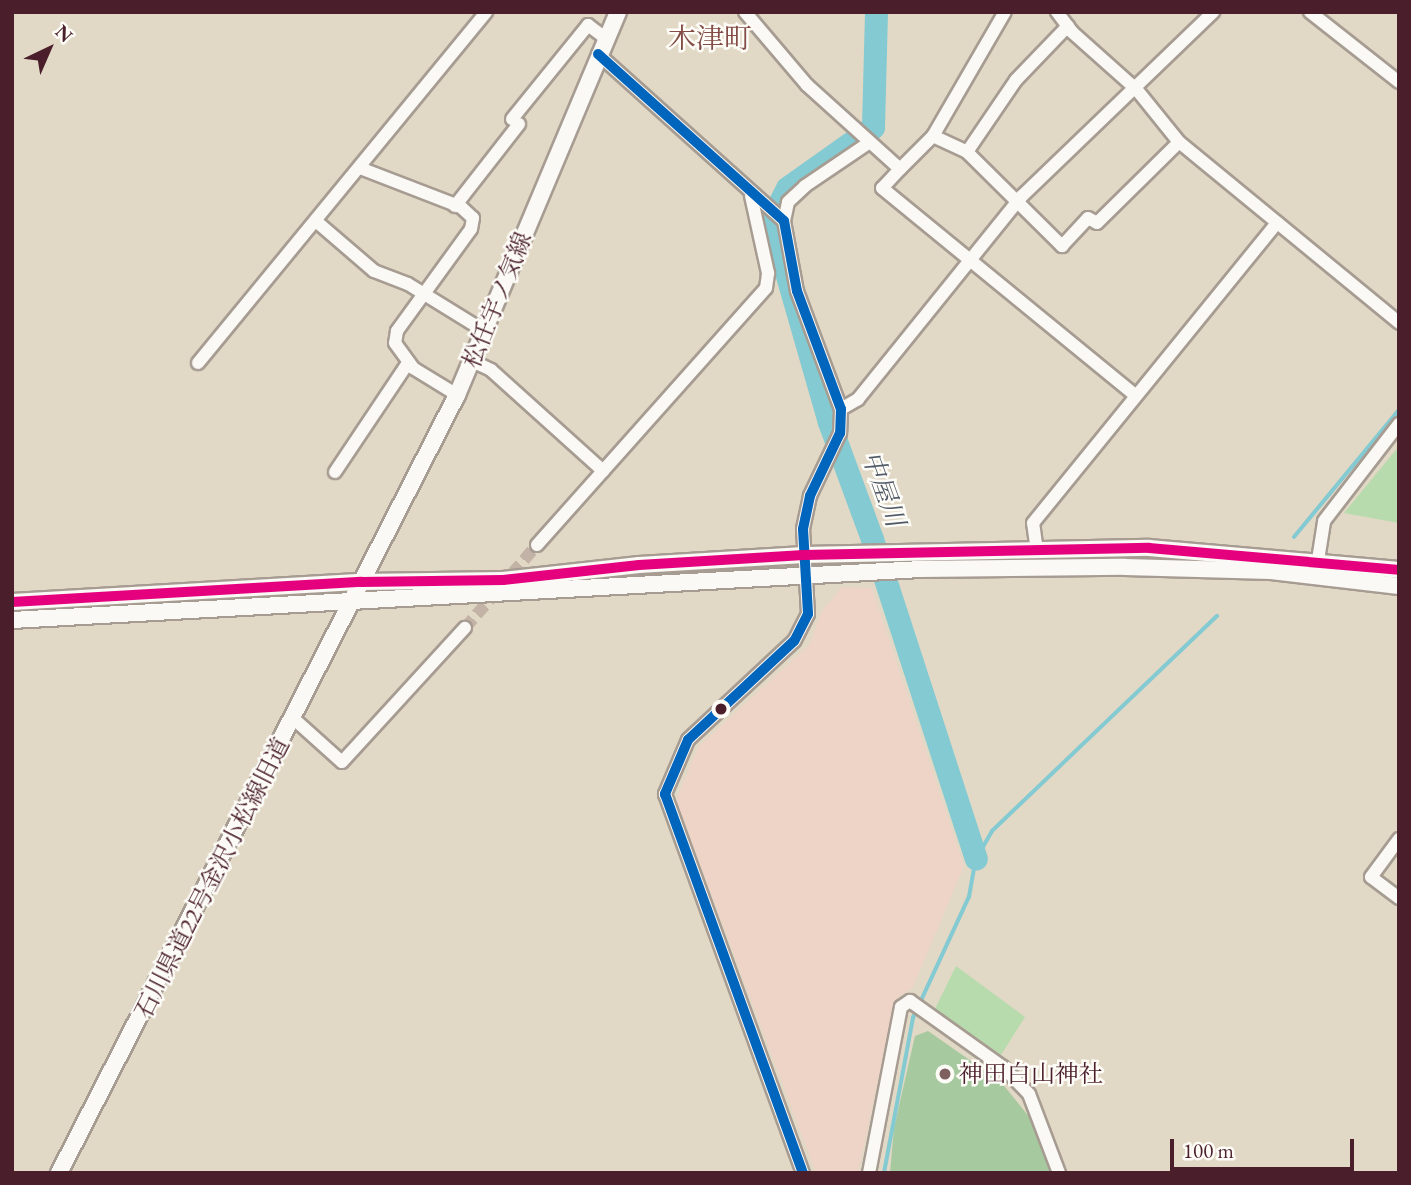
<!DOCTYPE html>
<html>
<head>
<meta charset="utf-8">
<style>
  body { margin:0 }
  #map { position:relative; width:1411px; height:1185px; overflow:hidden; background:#e1d8c5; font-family:"EB Garamond","Noto Serif JP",serif }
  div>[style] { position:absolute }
  .built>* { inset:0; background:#edd4c6 }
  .green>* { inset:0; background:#b7dbad }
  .forest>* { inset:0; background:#a7c9a0 }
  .stream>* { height:3.5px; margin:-1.75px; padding:0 1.75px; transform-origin:1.75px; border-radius:1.75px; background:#83cad2 }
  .river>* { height:23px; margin:-11.5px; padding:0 11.5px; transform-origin:11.5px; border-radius:11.5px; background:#83cad2 }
  .minor-tunnel>* { height:12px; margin-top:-6px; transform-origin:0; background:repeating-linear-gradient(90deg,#c3b3a6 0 12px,transparent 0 18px) }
  .roads { filter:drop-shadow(2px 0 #a79c92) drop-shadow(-2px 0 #a79c92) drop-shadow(0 2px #a79c92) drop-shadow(0 -2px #a79c92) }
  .minor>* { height:12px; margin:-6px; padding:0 6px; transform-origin:6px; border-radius:6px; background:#faf9f6 }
  .major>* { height:16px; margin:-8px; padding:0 8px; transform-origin:8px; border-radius:8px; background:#faf9f6 }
  .bus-1>* { height:10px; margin:-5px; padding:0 5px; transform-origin:5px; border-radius:5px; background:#0065bd }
  .bus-2>* { height:10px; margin:-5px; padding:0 5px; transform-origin:5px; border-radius:5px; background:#e5007d }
  .dots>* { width:19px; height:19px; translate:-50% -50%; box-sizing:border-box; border:4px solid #fdfcf7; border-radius:50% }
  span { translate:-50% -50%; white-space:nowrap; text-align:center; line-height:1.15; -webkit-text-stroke:5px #fdfcf7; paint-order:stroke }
  .street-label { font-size:24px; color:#4a1f2b }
  .poi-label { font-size:24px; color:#4a1f2b }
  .left { translate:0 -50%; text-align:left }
  .water-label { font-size:26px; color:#505967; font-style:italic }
  .quarter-label { font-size:28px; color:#834c46 }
  .frame { position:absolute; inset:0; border:14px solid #4a1f2b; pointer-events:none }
  .north { position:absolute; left:14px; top:14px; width:70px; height:70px; -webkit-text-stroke:5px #fdfcf7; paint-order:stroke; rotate:44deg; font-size:19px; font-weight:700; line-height:28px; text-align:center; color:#4a1f2b }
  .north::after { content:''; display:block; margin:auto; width:24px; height:32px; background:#4a1f2b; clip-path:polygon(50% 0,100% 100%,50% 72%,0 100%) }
  .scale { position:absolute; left:1170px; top:1139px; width:184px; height:32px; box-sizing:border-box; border:4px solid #4a1f2b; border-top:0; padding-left:9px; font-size:21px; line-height:24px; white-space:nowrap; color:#4a1f2b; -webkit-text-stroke:5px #fdfcf7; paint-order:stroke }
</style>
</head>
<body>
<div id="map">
  <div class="built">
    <i style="clip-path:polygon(842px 587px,872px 588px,964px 866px,913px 987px,895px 1000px,858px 1173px,816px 1173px,676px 800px,698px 747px,810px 644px,821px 612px)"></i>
  </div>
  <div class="green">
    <i style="clip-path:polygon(1399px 446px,1399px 523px,1344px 513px)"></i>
    <i style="clip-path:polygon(956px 966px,1025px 1017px,1001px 1055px,935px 1009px)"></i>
  </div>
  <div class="forest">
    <i style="clip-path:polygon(928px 1031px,1001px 1082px,1030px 1118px,1051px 1173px,890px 1173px,894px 1128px,915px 1036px)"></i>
  </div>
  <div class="stream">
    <i style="left:1294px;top:537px;width:165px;rotate:-50.4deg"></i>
    <i style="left:884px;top:1173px;width:158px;rotate:-79.4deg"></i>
    <i style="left:913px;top:1018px;width:133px;rotate:-65.2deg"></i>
    <i style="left:969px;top:897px;width:39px;rotate:-80deg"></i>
    <i style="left:976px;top:859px;width:32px;rotate:-60deg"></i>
    <i style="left:992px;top:831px;width:311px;rotate:-43.7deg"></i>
  </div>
  <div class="river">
    <i style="left:876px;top:12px;width:115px;rotate:91.5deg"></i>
    <i style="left:873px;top:127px;width:105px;rotate:144.7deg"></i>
    <i style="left:787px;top:188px;width:36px;rotate:117deg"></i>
    <i style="left:771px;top:220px;width:210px;rotate:74deg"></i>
    <i style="left:829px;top:422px;width:125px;rotate:69.8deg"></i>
    <i style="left:872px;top:539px;width:336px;rotate:72deg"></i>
  </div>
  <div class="minor-tunnel">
    <i style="left:465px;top:628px;width:110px;rotate:-49.1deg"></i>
  </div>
  <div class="roads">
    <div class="minor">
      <i style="left:745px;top:12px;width:96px;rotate:49.7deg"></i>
      <i style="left:807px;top:85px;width:125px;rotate:42.1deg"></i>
      <i style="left:900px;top:169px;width:47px;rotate:-45deg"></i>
      <i style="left:933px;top:136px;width:143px;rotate:-59.9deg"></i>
      <i style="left:1057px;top:12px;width:25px;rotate:53deg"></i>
      <i style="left:1072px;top:32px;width:87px;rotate:41.7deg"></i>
      <i style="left:1137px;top:90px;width:67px;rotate:51.1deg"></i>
      <i style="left:1179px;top:142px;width:285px;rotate:39.4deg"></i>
      <i style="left:1310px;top:12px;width:113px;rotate:38.2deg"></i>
      <i style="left:598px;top:54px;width:250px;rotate:41.9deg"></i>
      <i style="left:784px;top:221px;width:71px;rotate:79.5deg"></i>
      <i style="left:797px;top:291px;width:126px;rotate:69.6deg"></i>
      <i style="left:841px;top:409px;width:24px;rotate:92deg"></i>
      <i style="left:840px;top:433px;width:70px;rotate:115.5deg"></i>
      <i style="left:810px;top:496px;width:34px;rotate:102deg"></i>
      <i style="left:803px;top:529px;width:85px;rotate:86.6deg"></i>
      <i style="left:808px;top:614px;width:30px;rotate:117deg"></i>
      <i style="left:794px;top:641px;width:145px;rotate:137deg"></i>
      <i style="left:688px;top:740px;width:59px;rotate:113.1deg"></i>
      <i style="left:665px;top:794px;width:403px;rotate:70deg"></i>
      <i style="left:512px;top:119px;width:121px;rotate:-51deg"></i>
      <i style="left:588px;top:25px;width:21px;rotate:37deg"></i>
      <i style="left:933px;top:136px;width:38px;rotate:25deg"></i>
      <i style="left:967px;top:152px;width:87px;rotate:-55.8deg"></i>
      <i style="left:1016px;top:80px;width:75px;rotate:-46.1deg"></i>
      <i style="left:967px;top:152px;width:134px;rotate:44.7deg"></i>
      <i style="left:1062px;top:246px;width:38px;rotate:-47deg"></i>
      <i style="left:1088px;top:218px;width:10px;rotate:29deg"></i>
      <i style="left:1097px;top:223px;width:115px;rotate:-44.6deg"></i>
      <i style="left:360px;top:168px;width:108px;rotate:21.1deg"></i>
      <i style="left:461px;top:207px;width:16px;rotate:43deg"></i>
      <i style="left:473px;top:218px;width:11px;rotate:100deg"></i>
      <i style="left:471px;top:229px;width:126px;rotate:126deg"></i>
      <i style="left:397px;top:331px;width:12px;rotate:99deg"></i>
      <i style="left:395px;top:343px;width:31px;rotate:54deg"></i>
      <i style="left:413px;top:368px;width:52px;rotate:31.5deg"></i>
      <i style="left:900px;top:169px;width:26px;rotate:133deg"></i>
      <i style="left:882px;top:188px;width:328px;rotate:39.3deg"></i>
      <i style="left:455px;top:206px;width:104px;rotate:-52deg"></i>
      <i style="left:784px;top:221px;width:19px;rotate:-78deg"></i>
      <i style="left:788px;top:202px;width:23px;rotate:-43deg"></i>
      <i style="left:805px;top:186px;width:78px;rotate:-34.1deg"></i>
      <i style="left:317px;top:222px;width:75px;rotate:40.7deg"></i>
      <i style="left:374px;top:271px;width:36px;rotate:21deg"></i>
      <i style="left:408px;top:284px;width:89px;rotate:31.7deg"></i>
      <i style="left:472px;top:361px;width:21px;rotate:25deg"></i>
      <i style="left:491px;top:370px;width:151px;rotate:42deg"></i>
      <i style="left:198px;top:363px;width:454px;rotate:-50.6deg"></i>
      <i style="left:841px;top:409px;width:20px;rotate:-30deg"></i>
      <i style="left:858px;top:399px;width:260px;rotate:-51.1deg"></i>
      <i style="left:1021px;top:197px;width:267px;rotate:-43.9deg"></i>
      <i style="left:335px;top:472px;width:131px;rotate:-56.2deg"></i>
      <i style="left:537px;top:545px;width:344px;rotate:-48.3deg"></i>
      <i style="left:766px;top:288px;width:15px;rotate:-82deg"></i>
      <i style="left:768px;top:273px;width:79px;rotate:-102.4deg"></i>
      <i style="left:1037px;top:551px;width:28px;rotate:-98deg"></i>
      <i style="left:1033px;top:523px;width:387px;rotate:-50.9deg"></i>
      <i style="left:1318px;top:560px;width:39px;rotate:-81deg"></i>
      <i style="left:1324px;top:521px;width:123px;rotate:-52.3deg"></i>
      <i style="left:294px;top:719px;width:64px;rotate:41.9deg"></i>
      <i style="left:342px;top:762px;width:182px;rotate:-47.5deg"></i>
      <i style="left:1399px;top:839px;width:47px;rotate:126.4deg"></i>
      <i style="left:1371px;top:877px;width:35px;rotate:37deg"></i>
      <i style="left:869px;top:1173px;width:169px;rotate:-79.1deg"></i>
      <i style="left:901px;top:1007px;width:11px;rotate:-34deg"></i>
      <i style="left:910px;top:1001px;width:114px;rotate:35.4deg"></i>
      <i style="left:1003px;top:1067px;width:37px;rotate:46deg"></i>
      <i style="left:1029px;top:1094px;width:85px;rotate:69.2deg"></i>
    </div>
    <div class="major">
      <i style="left:12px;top:602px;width:350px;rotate:-3.3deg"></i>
      <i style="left:361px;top:582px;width:142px;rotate:-0.8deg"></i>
      <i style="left:503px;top:580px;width:137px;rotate:-6.3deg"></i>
      <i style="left:639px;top:565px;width:165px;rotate:-3.5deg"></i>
      <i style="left:804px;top:555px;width:345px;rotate:-1.2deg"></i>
      <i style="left:1149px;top:548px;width:251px;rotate:5deg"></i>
      <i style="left:12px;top:620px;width:909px;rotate:-3.21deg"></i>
      <i style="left:920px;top:569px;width:205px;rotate:-0.6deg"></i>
      <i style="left:1125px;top:567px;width:146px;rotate:1.6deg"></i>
      <i style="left:1271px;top:571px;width:129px;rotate:6.7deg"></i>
      <i style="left:59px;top:1173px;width:874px;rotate:-62.91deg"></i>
      <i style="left:457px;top:395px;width:415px;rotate:-67.2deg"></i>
    </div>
  </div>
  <div class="bus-1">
    <i style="left:598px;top:54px;width:250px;rotate:41.9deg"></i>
    <i style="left:784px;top:221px;width:71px;rotate:79.5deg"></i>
    <i style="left:797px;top:291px;width:126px;rotate:69.6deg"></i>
    <i style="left:841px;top:409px;width:24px;rotate:92deg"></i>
    <i style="left:840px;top:433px;width:70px;rotate:115.5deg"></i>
    <i style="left:810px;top:496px;width:34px;rotate:102deg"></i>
    <i style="left:803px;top:529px;width:85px;rotate:86.6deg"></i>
    <i style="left:808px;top:614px;width:30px;rotate:117deg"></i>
    <i style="left:794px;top:641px;width:145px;rotate:137deg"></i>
    <i style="left:688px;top:740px;width:59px;rotate:113.1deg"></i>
    <i style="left:665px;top:794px;width:403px;rotate:70deg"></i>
  </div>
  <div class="bus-2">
    <i style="left:12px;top:602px;width:350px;rotate:-3.3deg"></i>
    <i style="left:361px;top:582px;width:142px;rotate:-0.8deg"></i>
    <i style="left:503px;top:580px;width:137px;rotate:-6.3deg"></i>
    <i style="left:639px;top:565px;width:165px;rotate:-3.5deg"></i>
    <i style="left:804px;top:555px;width:345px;rotate:-1.2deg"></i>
    <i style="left:1149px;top:548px;width:251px;rotate:5deg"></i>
  </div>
  <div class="dots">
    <i style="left:721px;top:709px;background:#4a1f2b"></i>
    <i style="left:945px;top:1074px;background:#7f6061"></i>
  </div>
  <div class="street-label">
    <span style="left:497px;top:300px;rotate:-68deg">松任宇ノ気線</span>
    <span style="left:212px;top:878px;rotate:-63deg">石川県道22号金沢小松線旧道</span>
  </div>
  <div class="poi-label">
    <span class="left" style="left:959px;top:1074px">神田白山神社</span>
  </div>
  <div class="water-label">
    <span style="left:883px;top:489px;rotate:70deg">中屋川</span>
  </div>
  <div class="quarter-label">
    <span style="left:710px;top:38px">木津町</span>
  </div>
  <div class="frame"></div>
  <div class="north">N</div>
  <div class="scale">100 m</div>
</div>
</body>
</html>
